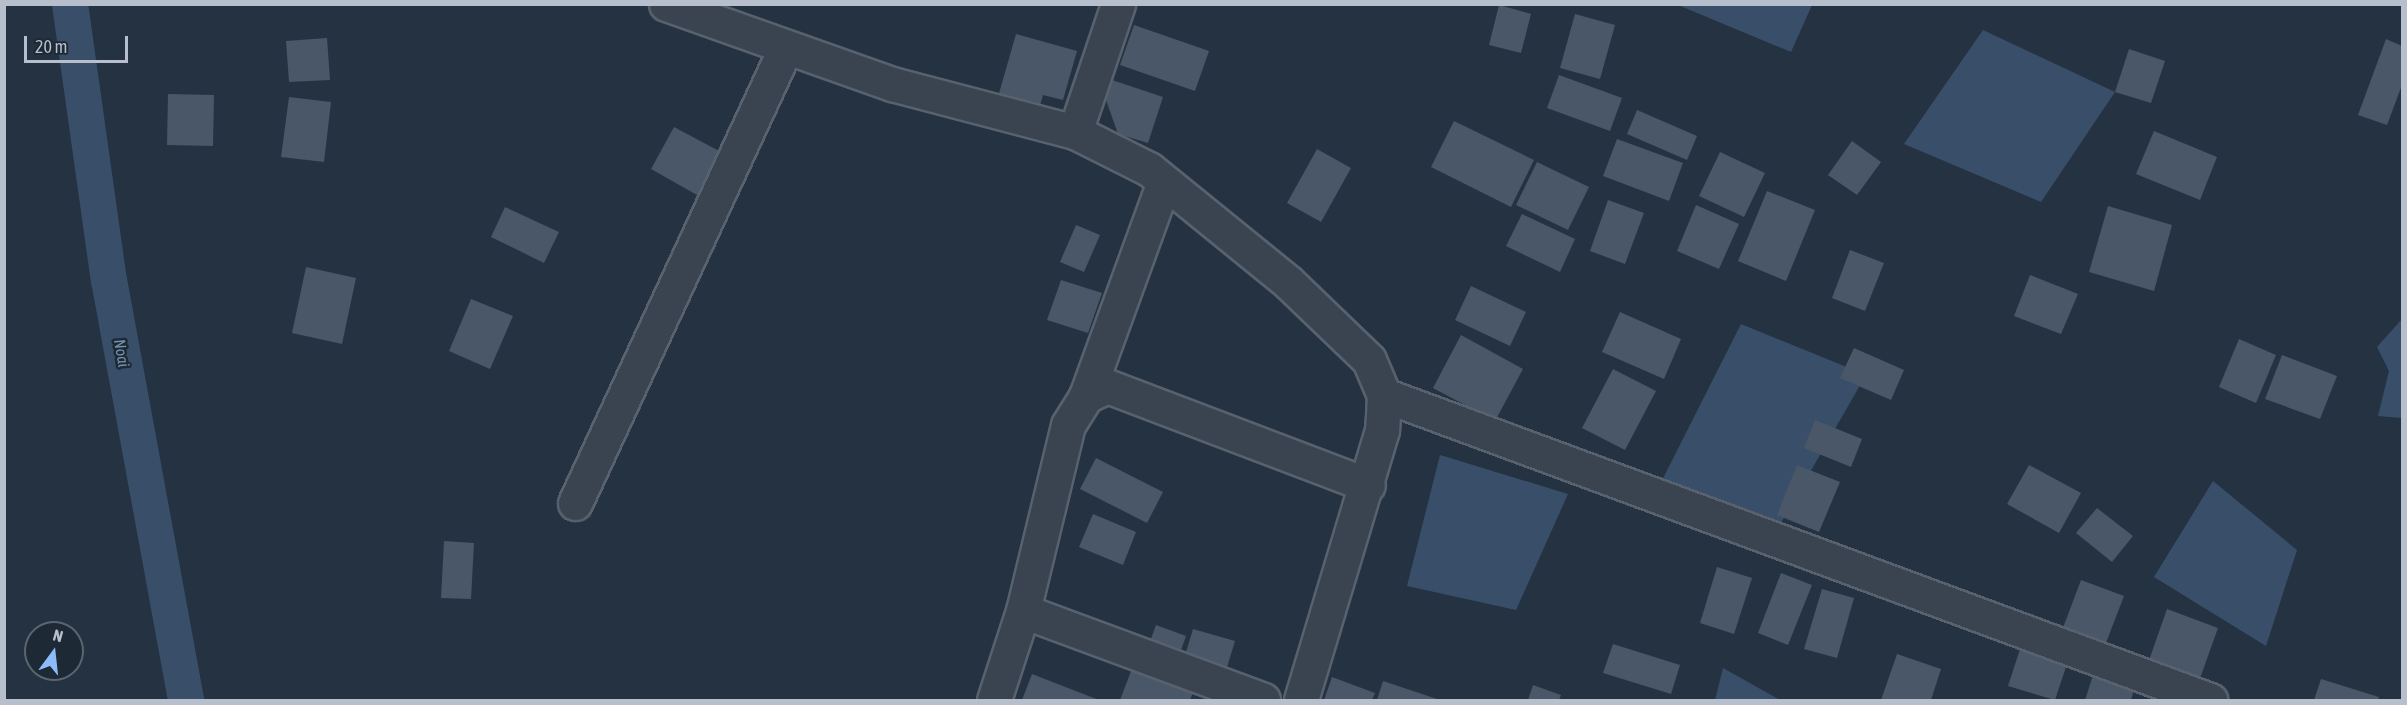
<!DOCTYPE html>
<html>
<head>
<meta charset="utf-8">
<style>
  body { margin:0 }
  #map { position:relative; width:2407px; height:705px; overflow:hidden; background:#253241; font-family:"Asap Condensed",sans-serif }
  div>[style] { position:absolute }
  .water>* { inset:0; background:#394f69 }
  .canal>* { height:36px; margin:-18px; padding:0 18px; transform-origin:18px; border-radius:18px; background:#394f69 }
  .building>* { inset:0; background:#495768 }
  .roads { filter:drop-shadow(2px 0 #57626e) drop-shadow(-2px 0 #57626e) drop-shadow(0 2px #57626e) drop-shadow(0 -2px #57626e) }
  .minor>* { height:33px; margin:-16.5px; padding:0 16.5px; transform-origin:16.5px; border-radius:16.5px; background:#3a4451 }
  span { translate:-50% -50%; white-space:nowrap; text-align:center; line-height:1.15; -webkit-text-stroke:5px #1e2936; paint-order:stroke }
  .water-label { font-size:16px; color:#7691af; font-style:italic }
  .frame { position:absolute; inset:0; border:6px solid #b6bfcb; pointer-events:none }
  .north { position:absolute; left:24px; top:621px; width:60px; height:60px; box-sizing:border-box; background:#1e2936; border:2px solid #5b6572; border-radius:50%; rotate:15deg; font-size:16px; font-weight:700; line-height:24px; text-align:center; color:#b6bfcb }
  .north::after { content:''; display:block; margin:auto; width:21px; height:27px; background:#8dbbfa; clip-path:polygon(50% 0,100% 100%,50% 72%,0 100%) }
  .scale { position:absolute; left:24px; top:36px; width:104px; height:27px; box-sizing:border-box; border:3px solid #b6bfcb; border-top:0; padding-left:8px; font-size:18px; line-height:21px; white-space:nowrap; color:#b6bfcb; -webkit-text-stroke:4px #1e2936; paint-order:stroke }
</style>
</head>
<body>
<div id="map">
  <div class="water">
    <i style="clip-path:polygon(1678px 5px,1812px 5px,1791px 52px)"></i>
    <i style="clip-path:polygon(1983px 30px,2115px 92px,2041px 202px,1904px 144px)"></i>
    <i style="clip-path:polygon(2402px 319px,2402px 418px,2378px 416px,2389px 371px,2377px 347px)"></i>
    <i style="clip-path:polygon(1741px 324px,1866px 375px,1764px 552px,1649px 506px)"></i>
    <i style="clip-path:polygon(1440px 455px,1568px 494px,1516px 610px,1407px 586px)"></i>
    <i style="clip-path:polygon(2213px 481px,2297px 550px,2266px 646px,2154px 577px)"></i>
    <i style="clip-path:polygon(1723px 668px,1780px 700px,1715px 700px)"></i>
  </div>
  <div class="canal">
    <i style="left:70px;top:4px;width:279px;rotate:82deg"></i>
    <i style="left:109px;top:280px;width:427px;rotate:79.6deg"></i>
  </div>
  <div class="building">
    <i style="clip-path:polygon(1499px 5px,1531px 14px,1521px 53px,1489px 45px)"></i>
    <i style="clip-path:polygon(1575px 14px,1615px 25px,1600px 79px,1560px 68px)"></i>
    <i style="clip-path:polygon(1134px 25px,1209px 51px,1195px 91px,1120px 65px)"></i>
    <i style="clip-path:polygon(1016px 34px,1077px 51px,1063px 100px,1043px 95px,1039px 109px,998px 97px)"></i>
    <i style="clip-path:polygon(327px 38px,330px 80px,289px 82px,286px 41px)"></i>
    <i style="clip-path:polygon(2386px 39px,2402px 46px,2402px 85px,2387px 125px,2358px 115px)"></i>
    <i style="clip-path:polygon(2129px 49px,2165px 61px,2151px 103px,2115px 92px)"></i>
    <i style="clip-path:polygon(1559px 75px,1622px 98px,1610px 131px,1547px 108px)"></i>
    <i style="clip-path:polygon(1112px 80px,1163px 97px,1148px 143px,1118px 134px,1106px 100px)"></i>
    <i style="clip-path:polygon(168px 94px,214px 95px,213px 146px,167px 145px)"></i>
    <i style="clip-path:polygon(289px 97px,331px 102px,324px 162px,281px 157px)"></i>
    <i style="clip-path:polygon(1637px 110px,1697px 136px,1687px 160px,1627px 134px)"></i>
    <i style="clip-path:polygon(1454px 121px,1534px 160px,1511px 207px,1431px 167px)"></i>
    <i style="clip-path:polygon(674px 127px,721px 152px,697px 195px,651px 169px)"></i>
    <i style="clip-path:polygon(2154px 131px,2217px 157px,2200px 200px,2136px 174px)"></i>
    <i style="clip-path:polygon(1617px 139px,1683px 163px,1669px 201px,1603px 176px)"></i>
    <i style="clip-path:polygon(1852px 141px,1881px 162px,1857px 195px,1828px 175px)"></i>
    <i style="clip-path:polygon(1317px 149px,1351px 168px,1321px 222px,1287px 203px)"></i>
    <i style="clip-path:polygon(1720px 152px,1765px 173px,1744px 217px,1699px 196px)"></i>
    <i style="clip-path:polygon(1537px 162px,1589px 187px,1568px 230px,1516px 205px)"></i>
    <i style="clip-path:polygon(1767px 191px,1815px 210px,1786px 281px,1738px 261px)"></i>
    <i style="clip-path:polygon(1608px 200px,1644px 213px,1625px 264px,1590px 251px)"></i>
    <i style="clip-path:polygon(1696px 205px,1739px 224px,1719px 269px,1677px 251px)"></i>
    <i style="clip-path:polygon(2108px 206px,2172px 225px,2154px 291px,2089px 272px)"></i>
    <i style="clip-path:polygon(505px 207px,559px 232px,544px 263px,491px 237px)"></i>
    <i style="clip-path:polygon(1522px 214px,1575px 239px,1560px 272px,1506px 246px)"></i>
    <i style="clip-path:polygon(1076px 225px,1100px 235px,1084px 272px,1060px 262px)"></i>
    <i style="clip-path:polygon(1850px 250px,1884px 263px,1865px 311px,1832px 298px)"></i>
    <i style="clip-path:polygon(306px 267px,356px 278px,342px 344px,292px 333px)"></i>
    <i style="clip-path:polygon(2030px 275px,2078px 294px,2061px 334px,2014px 316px)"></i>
    <i style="clip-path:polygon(1061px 280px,1102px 293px,1088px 333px,1047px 320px)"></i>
    <i style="clip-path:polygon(1471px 286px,1526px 312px,1510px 346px,1455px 320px)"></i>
    <i style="clip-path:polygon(471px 299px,513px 316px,490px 369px,449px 351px)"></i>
    <i style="clip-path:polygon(1620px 312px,1681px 339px,1664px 379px,1602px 352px)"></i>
    <i style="clip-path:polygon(1461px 335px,1523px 369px,1495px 421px,1433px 388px)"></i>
    <i style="clip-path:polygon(2239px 339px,2276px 355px,2256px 403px,2219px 387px)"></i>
    <i style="clip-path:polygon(1854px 348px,1904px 370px,1891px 400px,1840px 378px)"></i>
    <i style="clip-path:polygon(2282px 355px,2337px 376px,2320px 419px,2265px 399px)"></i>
    <i style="clip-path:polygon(1613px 369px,1656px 391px,1625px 450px,1582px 428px)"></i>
    <i style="clip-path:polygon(1815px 420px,1862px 439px,1851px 467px,1804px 448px)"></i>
    <i style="clip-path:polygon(1096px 458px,1163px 492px,1147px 523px,1080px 489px)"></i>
    <i style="clip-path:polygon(1797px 465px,1840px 482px,1819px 532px,1777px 515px)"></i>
    <i style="clip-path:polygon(2029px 465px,2081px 493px,2059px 533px,2007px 504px)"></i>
    <i style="clip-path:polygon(2097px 508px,2133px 536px,2112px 562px,2076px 533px)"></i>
    <i style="clip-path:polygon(1093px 514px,1136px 532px,1123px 565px,1079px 547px)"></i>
    <i style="clip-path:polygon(444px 541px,474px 543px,471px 599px,441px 598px)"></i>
    <i style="clip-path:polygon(1717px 567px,1752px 578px,1734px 634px,1700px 623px)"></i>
    <i style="clip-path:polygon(1781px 573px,1812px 585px,1788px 645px,1758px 633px)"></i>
    <i style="clip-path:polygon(2081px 580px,2124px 596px,2104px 648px,2061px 633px)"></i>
    <i style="clip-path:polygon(1822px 589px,1854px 598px,1837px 658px,1804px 649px)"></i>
    <i style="clip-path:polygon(2167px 609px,2218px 628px,2198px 684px,2147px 666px)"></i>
    <i style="clip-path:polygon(1156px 625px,1186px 636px,1178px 659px,1148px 647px)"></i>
    <i style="clip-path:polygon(1193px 629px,1235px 641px,1225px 674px,1183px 662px)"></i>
    <i style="clip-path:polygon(2022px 643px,2069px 658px,2055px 700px,2008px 686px)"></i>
    <i style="clip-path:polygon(1613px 644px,1680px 665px,1671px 694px,1603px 673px)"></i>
    <i style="clip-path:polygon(1897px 654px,1941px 669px,1931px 700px,1881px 700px)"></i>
    <i style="clip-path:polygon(1136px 658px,1197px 683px,1190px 700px,1120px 700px)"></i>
    <i style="clip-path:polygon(2095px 669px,2136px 682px,2131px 700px,2085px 700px)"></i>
    <i style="clip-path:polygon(1032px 674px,1099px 700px,1022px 700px)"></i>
    <i style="clip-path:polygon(1332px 677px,1375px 693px,1372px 700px,1324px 700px)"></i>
    <i style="clip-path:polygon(2321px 679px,2379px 697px,2378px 700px,2314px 700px)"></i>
    <i style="clip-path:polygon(1383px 681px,1440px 700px,1377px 700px)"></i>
    <i style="clip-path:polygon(1533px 685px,1561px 695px,1559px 700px,1528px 700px)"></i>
  </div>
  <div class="roads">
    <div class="minor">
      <i style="left:666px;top:4px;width:240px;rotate:19.5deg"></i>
      <i style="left:892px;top:84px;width:189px;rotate:14.7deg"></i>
      <i style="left:1075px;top:132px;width:83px;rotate:26.6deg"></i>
      <i style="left:1149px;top:169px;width:179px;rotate:39.1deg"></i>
      <i style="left:1288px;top:282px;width:112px;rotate:43.9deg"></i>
      <i style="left:1369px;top:360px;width:38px;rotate:67deg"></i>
      <i style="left:1384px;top:395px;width:35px;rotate:93deg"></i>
      <i style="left:1382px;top:430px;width:282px;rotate:106.7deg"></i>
      <i style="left:1075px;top:132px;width:135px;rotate:-71.4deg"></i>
      <i style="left:1384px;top:395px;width:881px;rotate:20.27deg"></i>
      <i style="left:1086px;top:396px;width:228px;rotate:-70deg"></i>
      <i style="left:575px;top:503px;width:502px;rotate:-65.17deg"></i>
      <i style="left:1023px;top:611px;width:256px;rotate:20.3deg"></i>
      <i style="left:994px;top:700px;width:94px;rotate:-72deg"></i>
      <i style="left:1023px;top:611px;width:191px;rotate:-76.4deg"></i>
      <i style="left:1068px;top:425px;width:34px;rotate:-58deg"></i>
      <i style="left:1086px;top:396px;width:23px;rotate:-25deg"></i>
      <i style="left:1107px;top:386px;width:279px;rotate:20.8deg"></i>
    </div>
  </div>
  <div class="water-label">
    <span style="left:122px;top:353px;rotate:80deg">Noai</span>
  </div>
  <div class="frame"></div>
  <div class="north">N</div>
  <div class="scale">20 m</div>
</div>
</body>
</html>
